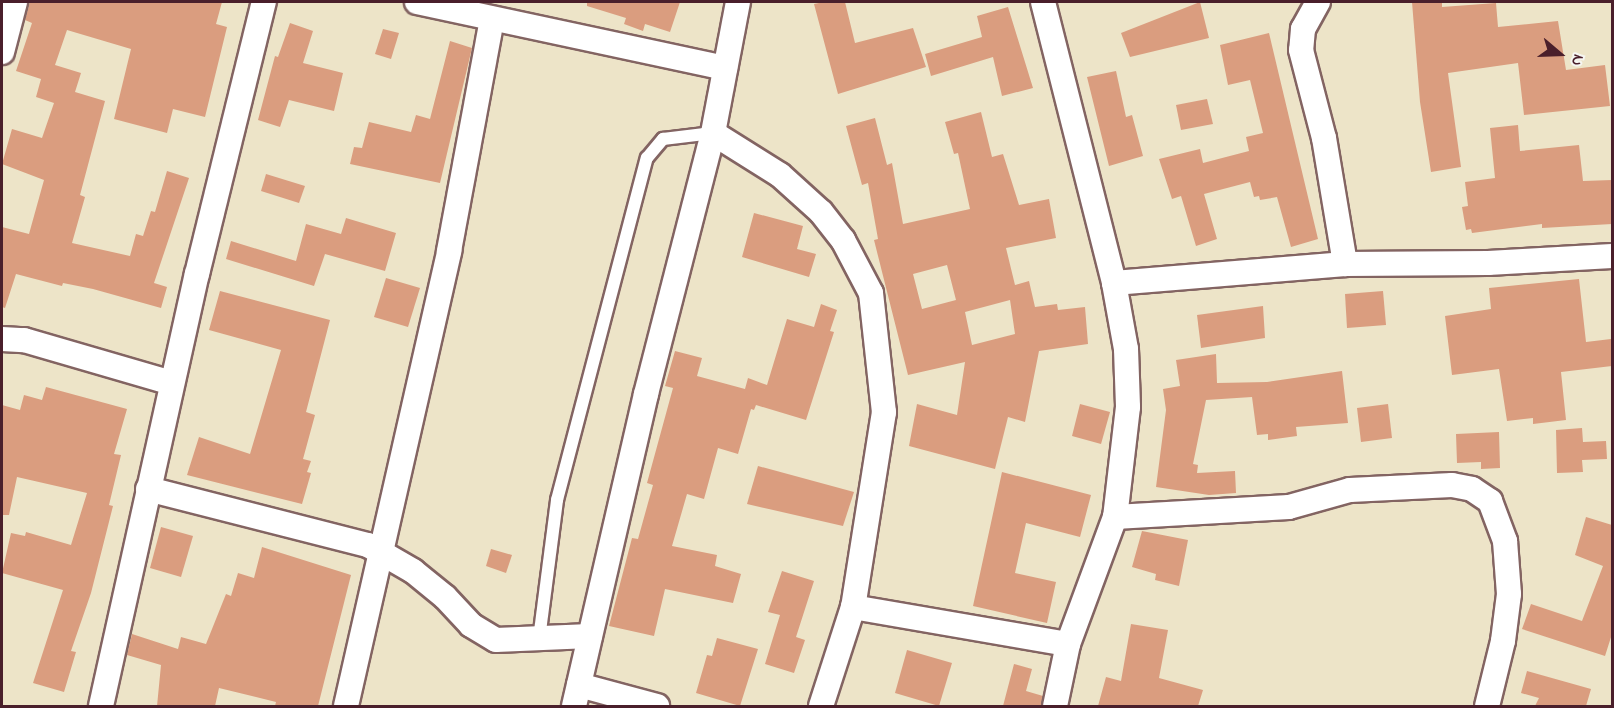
<!DOCTYPE html>
<html>
<head>
<meta charset="utf-8">
<style>
  body { margin:0 }
  #map { position:relative; width:1614px; height:708px; overflow:hidden; background:#ede4c8; font-family:"Indie Flower",sans-serif }
  div>[style] { position:absolute }
  .building>* { inset:0; background:#da9d7f }
  .roads { filter:drop-shadow(2px 0 #836462) drop-shadow(-2px 0 #836462) drop-shadow(0 2px #836462) drop-shadow(0 -2px #836462) }
  .lane>* { height:12px; margin:-6px; padding:0 6px; transform-origin:6px; border-radius:6px; background:#fff }
  .street>* { height:24px; margin:-12px; padding:0 12px; transform-origin:12px; border-radius:12px; background:#fff }
  span { translate:-50% -50%; white-space:nowrap; text-align:center; line-height:1.15; -webkit-text-stroke:6px #f6f6f2; paint-order:stroke }
  .frame { position:absolute; inset:0; border:3px solid #4a1f2b; pointer-events:none }
  .north { position:absolute; left:1530px; top:24px; width:60px; height:60px; -webkit-text-stroke:4px #f6f6f2; paint-order:stroke; rotate:109deg; font-size:16px; font-weight:700; line-height:24px; text-align:center; color:#4a1f2b }
  .north::after { content:''; display:block; margin:auto; width:21px; height:27px; background:#4a1f2b; clip-path:polygon(50% 0,100% 100%,50% 72%,0 100%) }
</style>
</head>
<body>
<div id="map">
  <div class="building">
    <i style="clip-path:polygon(30px 2px,222px 2px,216px 24px,227px 27px,205px 117px,173px 109px,167px 133px,114px 119px,131px 49px,67px 30px,55px 65px,81px 73px,75px 92px,105px 101px,80px 195px,85px 197px,72px 243px,130px 256px,136px 234px,143px 236px,151px 211px,155px 212px,167px 171px,189px 178px,154px 283px,167px 287px,161px 308px,93px 289px,63px 283px,62px 286px,16px 274px,5px 308px,2px 307px,2px 227px,29px 234px,44px 180px,2px 164px,12px 129px,42px 138px,54px 103px,36px 97px,41px 79px,16px 71px,32px 23px,25px 20px)"></i>
    <i style="clip-path:polygon(587px 2px,680px 2px,670px 32px,645px 24px,643px 31px,624px 24px,626px 18px,587px 6px)"></i>
    <i style="clip-path:polygon(824px 2px,845px 2px,855px 43px,913px 28px,926px 67px,838px 94px,814px 4px)"></i>
    <i style="clip-path:polygon(1200px 2px,1209px 38px,1130px 57px,1121px 33px)"></i>
    <i style="clip-path:polygon(1412px 2px,1442px 2px,1442px 7px,1496px 3px,1498px 27px,1558px 21px,1566px 70px,1605px 65px,1610px 106px,1524px 115px,1518px 63px,1448px 73px,1461px 167px,1431px 172px,1420px 102px)"></i>
    <i style="clip-path:polygon(1008px 7px,1033px 88px,1002px 96px,993px 57px,931px 76px,925px 54px,982px 37px,977px 16px)"></i>
    <i style="clip-path:polygon(290px 23px,313px 31px,303px 63px,343px 73px,334px 111px,289px 100px,280px 127px,258px 120px,275px 56px,278px 57px)"></i>
    <i style="clip-path:polygon(383px 29px,399px 33px,391px 59px,375px 54px)"></i>
    <i style="clip-path:polygon(1269px 33px,1318px 239px,1291px 247px,1277px 197px,1260px 200px,1259px 196px,1254px 197px,1250px 182px,1204px 194px,1217px 239px,1196px 246px,1181px 196px,1172px 199px,1159px 159px,1200px 149px,1203px 163px,1249px 151px,1246px 137px,1263px 133px,1250px 80px,1228px 85px,1220px 45px)"></i>
    <i style="clip-path:polygon(450px 41px,472px 48px,440px 183px,350px 164px,354px 147px,362px 148px,369px 122px,411px 132px,416px 115px,430px 119px)"></i>
    <i style="clip-path:polygon(1116px 71px,1126px 117px,1132px 115px,1143px 156px,1109px 166px,1087px 77px)"></i>
    <i style="clip-path:polygon(1207px 99px,1213px 124px,1181px 130px,1176px 105px)"></i>
    <i style="clip-path:polygon(evenodd,981px 112px,992px 157px,1003px 154px,1019px 205px,1049px 199px,1056px 238px,1006px 248px,1015px 285px,1029px 281px,1035px 307px,1057px 304px,1058px 310px,1085px 307px,1088px 344px,1039px 351px,1025px 422px,1008px 417px,995px 469px,909px 446px,917px 404px,957px 415px,965px 362px,908px 375px,874px 240px,878px 239px,868px 183px,862px 185px,846px 126px,875px 118px,887px 165px,892px 163px,903px 224px,970px 209px,958px 153px,954px 154px,945px 122px,981px 112px,947px 265px,956px 300px,922px 309px,913px 274px,947px 265px,981px 112px,1010px 300px,1015px 334px,972px 345px,965px 312px,1010px 300px)"></i>
    <i style="clip-path:polygon(1518px 125px,1520px 151px,1579px 145px,1583px 181px,1612px 180px,1612px 224px,1542px 228px,1542px 224px,1472px 233px,1471px 229px,1466px 230px,1462px 207px,1468px 206px,1465px 182px,1495px 178px,1490px 128px)"></i>
    <i style="clip-path:polygon(266px 174px,305px 186px,299px 203px,261px 191px)"></i>
    <i style="clip-path:polygon(754px 213px,803px 226px,797px 249px,816px 254px,809px 277px,742px 257px)"></i>
    <i style="clip-path:polygon(346px 218px,396px 233px,385px 271px,325px 254px,314px 286px,226px 259px,231px 241px,296px 261px,306px 224px,341px 234px)"></i>
    <i style="clip-path:polygon(386px 278px,420px 288px,408px 327px,374px 317px)"></i>
    <i style="clip-path:polygon(1579px 279px,1586px 342px,1611px 339px,1612px 366px,1561px 372px,1566px 420px,1533px 424px,1533px 418px,1507px 421px,1499px 369px,1452px 375px,1445px 316px,1491px 309px,1489px 288px)"></i>
    <i style="clip-path:polygon(220px 291px,330px 320px,306px 412px,315px 415px,303px 459px,311px 461px,307px 472px,311px 473px,302px 504px,187px 475px,199px 437px,250px 454px,281px 350px,209px 330px)"></i>
    <i style="clip-path:polygon(1383px 291px,1386px 325px,1347px 328px,1345px 294px)"></i>
    <i style="clip-path:polygon(821px 304px,837px 310px,830px 331px,834px 332px,806px 420px,756px 405px,754px 410px,751px 409px,738px 454px,718px 448px,704px 499px,687px 494px,672px 546px,717px 555px,715px 566px,741px 574px,733px 603px,665px 589px,654px 636px,609px 626px,632px 538px,638px 539px,653px 485px,647px 483px,673px 388px,665px 386px,675px 351px,702px 358px,697px 376px,745px 389px,748px 378px,767px 385px,787px 319px,814px 327px)"></i>
    <i style="clip-path:polygon(1263px 306px,1265px 338px,1201px 348px,1197px 315px)"></i>
    <i style="clip-path:polygon(1216px 354px,1217px 383px,1267px 382px,1342px 371px,1348px 423px,1296px 427px,1297px 436px,1268px 440px,1268px 434px,1257px 435px,1252px 397px,1206px 400px,1193px 464px,1198px 465px,1197px 473px,1235px 471px,1236px 493px,1209px 495px,1156px 487px,1166px 410px,1163px 389px,1180px 386px,1176px 360px)"></i>
    <i style="clip-path:polygon(46px 387px,127px 409px,114px 454px,121px 455px,109px 505px,113px 506px,91px 593px,71px 651px,76px 652px,64px 692px,33px 683px,63px 590px,2px 573px,11px 533px,25px 536px,26px 532px,71px 545px,87px 493px,17px 477px,9px 515px,2px 515px,2px 405px,20px 410px,24px 395px,42px 400px)"></i>
    <i style="clip-path:polygon(1080px 404px,1110px 412px,1101px 444px,1072px 436px)"></i>
    <i style="clip-path:polygon(1388px 404px,1392px 438px,1361px 442px,1357px 408px)"></i>
    <i style="clip-path:polygon(1582px 428px,1583px 442px,1606px 441px,1607px 459px,1582px 460px,1583px 472px,1557px 473px,1556px 430px)"></i>
    <i style="clip-path:polygon(1499px 432px,1500px 468px,1481px 469px,1481px 462px,1457px 463px,1456px 434px)"></i>
    <i style="clip-path:polygon(758px 466px,854px 492px,843px 526px,747px 504px)"></i>
    <i style="clip-path:polygon(1002px 472px,1091px 495px,1080px 537px,1026px 523px,1015px 573px,1056px 582px,1047px 623px,973px 606px)"></i>
    <i style="clip-path:polygon(1586px 517px,1612px 525px,1612px 634px,1605px 656px,1522px 629px,1531px 604px,1582px 621px,1603px 566px,1575px 555px)"></i>
    <i style="clip-path:polygon(161px 527px,193px 536px,181px 577px,150px 568px)"></i>
    <i style="clip-path:polygon(1142px 531px,1188px 540px,1179px 586px,1155px 580px,1156px 574px,1132px 567px)"></i>
    <i style="clip-path:polygon(262px 547px,351px 575px,318px 706px,275px 706px,276px 702px,219px 688px,215px 706px,157px 706px,161px 665px,127px 655px,132px 634px,178px 649px,181px 637px,206px 644px,226px 594px,231px 596px,238px 573px,254px 578px)"></i>
    <i style="clip-path:polygon(491px 549px,512px 555px,506px 573px,486px 566px)"></i>
    <i style="clip-path:polygon(782px 571px,814px 581px,796px 637px,805px 640px,794px 673px,765px 664px,780px 615px,768px 612px)"></i>
    <i style="clip-path:polygon(1131px 624px,1168px 630px,1159px 678px,1203px 690px,1198px 706px,1098px 706px,1106px 677px,1121px 681px)"></i>
    <i style="clip-path:polygon(717px 638px,758px 649px,740px 706px,696px 693px,707px 655px,712px 656px)"></i>
    <i style="clip-path:polygon(907px 650px,952px 663px,939px 706px,895px 693px)"></i>
    <i style="clip-path:polygon(1014px 664px,1032px 669px,1026px 691px,1043px 696px,1041px 706px,1003px 706px)"></i>
    <i style="clip-path:polygon(1527px 671px,1591px 689px,1586px 706px,1535px 706px,1539px 698px,1521px 693px)"></i>
  </div>
  <div class="roads">
    <div class="lane">
      <i style="left:539px;top:639px;width:140px;rotate:-82.6deg"></i>
      <i style="left:557px;top:500px;width:354px;rotate:-75.3deg"></i>
      <i style="left:647px;top:158px;width:25px;rotate:-50deg"></i>
      <i style="left:663px;top:139px;width:50px;rotate:-6.8deg"></i>
    </div>
    <div class="street">
      <i style="left:417px;top:2px;width:315px;rotate:12.1deg"></i>
      <i style="left:1043px;top:2px;width:290px;rotate:75.8deg"></i>
      <i style="left:1114px;top:283px;width:67px;rotate:79.7deg"></i>
      <i style="left:1126px;top:349px;width:58px;rotate:88deg"></i>
      <i style="left:1128px;top:407px;width:111px;rotate:96.7deg"></i>
      <i style="left:1115px;top:517px;width:135px;rotate:110.3deg"></i>
      <i style="left:1068px;top:644px;width:63px;rotate:101.8deg"></i>
      <i style="left:1318px;top:2px;width:31px;rotate:119deg"></i>
      <i style="left:1303px;top:29px;width:21px;rotate:95deg"></i>
      <i style="left:1301px;top:50px;width:91px;rotate:75.4deg"></i>
      <i style="left:1324px;top:138px;width:128px;rotate:80.5deg"></i>
      <i style="left:2px;top:52px;width:52px;rotate:-75.4deg"></i>
      <i style="left:713px;top:133px;width:79px;rotate:32.1deg"></i>
      <i style="left:780px;top:175px;width:55px;rotate:42.1deg"></i>
      <i style="left:821px;top:212px;width:36px;rotate:52deg"></i>
      <i style="left:843px;top:240px;width:60px;rotate:62.2deg"></i>
      <i style="left:871px;top:293px;width:120px;rotate:83.8deg"></i>
      <i style="left:884px;top:412px;width:197px;rotate:99deg"></i>
      <i style="left:853px;top:607px;width:104px;rotate:107.9deg"></i>
      <i style="left:1114px;top:283px;width:232px;rotate:-4.7deg"></i>
      <i style="left:1345px;top:264px;width:143px;rotate:-0.4deg"></i>
      <i style="left:1488px;top:263px;width:124px;rotate:-3.2deg"></i>
      <i style="left:2px;top:339px;width:22px;rotate:3deg"></i>
      <i style="left:24px;top:340px;width:154px;rotate:16.2deg"></i>
      <i style="left:148px;top:489px;width:227px;rotate:14.3deg"></i>
      <i style="left:368px;top:545px;width:52px;rotate:30deg"></i>
      <i style="left:413px;top:571px;width:41px;rotate:39.1deg"></i>
      <i style="left:445px;top:597px;width:38px;rotate:47deg"></i>
      <i style="left:471px;top:625px;width:29px;rotate:31deg"></i>
      <i style="left:496px;top:640px;width:94px;rotate:-2.4deg"></i>
      <i style="left:1115px;top:517px;width:174px;rotate:-3.3deg"></i>
      <i style="left:1289px;top:507px;width:63px;rotate:-15.6deg"></i>
      <i style="left:1350px;top:490px;width:102px;rotate:-2.8deg"></i>
      <i style="left:1452px;top:485px;width:20px;rotate:11deg"></i>
      <i style="left:1472px;top:489px;width:22px;rotate:34deg"></i>
      <i style="left:1490px;top:501px;width:43px;rotate:69.4deg"></i>
      <i style="left:1505px;top:541px;width:53px;rotate:85.7deg"></i>
      <i style="left:1509px;top:594px;width:47px;rotate:97.3deg"></i>
      <i style="left:1503px;top:641px;width:67px;rotate:103.8deg"></i>
      <i style="left:853px;top:607px;width:218px;rotate:9.8deg"></i>
      <i style="left:579px;top:685px;width:81px;rotate:15.1deg"></i>
      <i style="left:101px;top:706px;width:443px;rotate:-77.5deg"></i>
      <i style="left:197px;top:274px;width:280px;rotate:-76.2deg"></i>
      <i style="left:346px;top:706px;width:467px;rotate:-77.2deg"></i>
      <i style="left:449px;top:251px;width:235px;rotate:-79.5deg"></i>
      <i style="left:574px;top:706px;width:320px;rotate:-77deg"></i>
      <i style="left:646px;top:394px;width:269px;rotate:-75.6deg"></i>
      <i style="left:713px;top:133px;width:133px;rotate:-79.2deg"></i>
    </div>
  </div>
  <div class="frame"></div>
  <div class="north">N</div>
</div>
</body>
</html>
